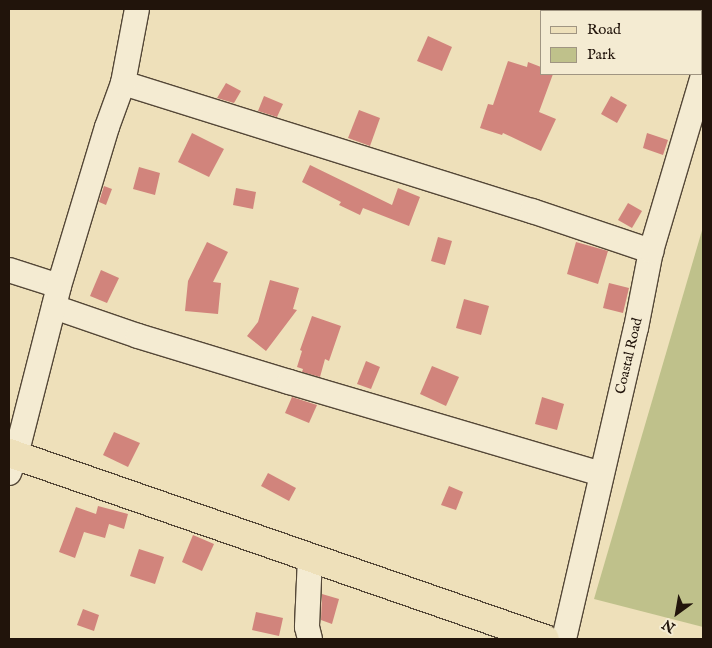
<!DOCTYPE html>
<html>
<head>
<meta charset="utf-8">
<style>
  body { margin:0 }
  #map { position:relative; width:712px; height:648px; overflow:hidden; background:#eee0ba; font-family:"IM FELL English",serif }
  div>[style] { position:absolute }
  .green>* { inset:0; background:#bfc18b }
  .building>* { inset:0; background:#d1847c }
  .roads { filter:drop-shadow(1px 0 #544737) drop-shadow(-1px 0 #544737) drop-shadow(0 1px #544737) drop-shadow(0 -1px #544737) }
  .minor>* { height:24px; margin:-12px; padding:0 12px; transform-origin:12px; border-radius:12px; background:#f4ebd2 }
  .major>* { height:28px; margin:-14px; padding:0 14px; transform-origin:14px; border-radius:14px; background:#eee0ba }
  span { translate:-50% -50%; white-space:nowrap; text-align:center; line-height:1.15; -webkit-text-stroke:4px #f4ebd2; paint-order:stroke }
  .street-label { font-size:14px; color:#21140b }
  .frame { position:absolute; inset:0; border:10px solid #21140b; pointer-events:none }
  .legend { position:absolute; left:540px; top:10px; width:162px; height:65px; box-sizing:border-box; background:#f4ebd2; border:1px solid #a09582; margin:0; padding:6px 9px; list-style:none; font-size:15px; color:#21140b }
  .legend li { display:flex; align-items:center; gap:10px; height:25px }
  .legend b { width:25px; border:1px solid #a09582 }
  .north { position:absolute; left:652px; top:588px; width:50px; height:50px; -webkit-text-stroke:4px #f4ebd2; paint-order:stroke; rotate:212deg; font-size:14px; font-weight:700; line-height:20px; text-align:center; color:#21140b }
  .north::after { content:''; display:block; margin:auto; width:18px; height:22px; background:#21140b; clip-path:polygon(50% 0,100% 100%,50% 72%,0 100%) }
</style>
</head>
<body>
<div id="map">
  <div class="green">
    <i style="clip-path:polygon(703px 227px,703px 627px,594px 599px)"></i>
  </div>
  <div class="building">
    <i style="clip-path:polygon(428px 36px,452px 47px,442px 71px,417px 61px)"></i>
    <i style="clip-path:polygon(508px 61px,527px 67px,528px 62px,541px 67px,541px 74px,553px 74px,539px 112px,556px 119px,541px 151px,503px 133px,502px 135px,480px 128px,488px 104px,493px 105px)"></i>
    <i style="clip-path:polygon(226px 83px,241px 91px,234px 103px,217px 98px)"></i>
    <i style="clip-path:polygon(264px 96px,283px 104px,277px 117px,258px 111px)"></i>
    <i style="clip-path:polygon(611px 96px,627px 105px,617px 123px,601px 114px)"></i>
    <i style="clip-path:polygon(359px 110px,380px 118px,370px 146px,348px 138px)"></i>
    <i style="clip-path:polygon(192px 133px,224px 149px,209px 177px,178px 162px)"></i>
    <i style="clip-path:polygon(647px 133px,668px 140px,663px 155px,643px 148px)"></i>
    <i style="clip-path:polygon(310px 165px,392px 205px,398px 188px,420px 197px,409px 226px,363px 208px,360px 215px,339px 205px,341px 202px,302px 182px)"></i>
    <i style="clip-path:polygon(139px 167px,160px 173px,155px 195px,133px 189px)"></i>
    <i style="clip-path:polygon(104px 186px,112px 189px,106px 205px,99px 202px)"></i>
    <i style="clip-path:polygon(236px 188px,256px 192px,253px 209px,233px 205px)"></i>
    <i style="clip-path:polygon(628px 203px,642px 211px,632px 228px,618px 220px)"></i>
    <i style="clip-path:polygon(438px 237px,452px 241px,445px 265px,431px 261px)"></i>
    <i style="clip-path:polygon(207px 242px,228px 252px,213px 282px,221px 283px,218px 314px,185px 311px,188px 281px)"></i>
    <i style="clip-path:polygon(576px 242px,608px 251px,598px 284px,567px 274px)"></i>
    <i style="clip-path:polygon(101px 270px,119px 278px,107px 303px,90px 296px)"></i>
    <i style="clip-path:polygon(270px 280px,299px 288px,293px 309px,297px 310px,266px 351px,247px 336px,258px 322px)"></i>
    <i style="clip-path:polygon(609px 283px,629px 288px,623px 313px,603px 308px)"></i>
    <i style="clip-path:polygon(464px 299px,489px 306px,481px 335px,456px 328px)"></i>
    <i style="clip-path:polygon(312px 316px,341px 326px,329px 361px,325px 359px,320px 377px,302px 372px,303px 369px,297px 367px,302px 351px,300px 350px)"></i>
    <i style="clip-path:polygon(366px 361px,380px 367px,371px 389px,357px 384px)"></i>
    <i style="clip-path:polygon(432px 366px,459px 377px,446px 406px,420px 394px)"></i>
    <i style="clip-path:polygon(292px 397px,317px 405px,309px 423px,285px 413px)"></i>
    <i style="clip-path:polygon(542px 397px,564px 404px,557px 430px,535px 424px)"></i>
    <i style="clip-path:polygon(114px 432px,140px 443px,128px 467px,103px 455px)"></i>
    <i style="clip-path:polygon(268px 473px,296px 488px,289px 501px,261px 486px)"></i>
    <i style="clip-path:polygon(449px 486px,463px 492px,456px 510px,441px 505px)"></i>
    <i style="clip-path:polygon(98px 506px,128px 514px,124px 529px,109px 524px,105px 538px,84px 532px,75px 558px,59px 552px,76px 507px,96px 514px)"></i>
    <i style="clip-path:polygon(193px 535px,214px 544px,202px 571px,182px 562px)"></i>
    <i style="clip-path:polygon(139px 549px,164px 557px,155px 584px,130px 576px)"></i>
    <i style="clip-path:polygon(322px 594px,339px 599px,332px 624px,321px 620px)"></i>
    <i style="clip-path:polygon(83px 609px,99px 615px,94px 631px,77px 625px)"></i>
    <i style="clip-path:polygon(256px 612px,283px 618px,279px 636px,252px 630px)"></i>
  </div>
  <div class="roads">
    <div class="minor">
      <i style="left:123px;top:83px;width:429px;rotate:17.4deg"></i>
      <i style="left:532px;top:211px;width:126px;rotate:18.6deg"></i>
      <i style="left:9px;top:270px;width:52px;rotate:17.7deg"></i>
      <i style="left:54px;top:307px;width:89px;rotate:19deg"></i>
      <i style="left:138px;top:336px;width:158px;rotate:16.9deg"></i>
      <i style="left:289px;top:382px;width:325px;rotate:16.4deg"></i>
      <i style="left:9px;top:473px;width:19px;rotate:-69deg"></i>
      <i style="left:16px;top:455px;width:174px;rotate:-75.7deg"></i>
      <i style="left:59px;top:286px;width:166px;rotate:-73.2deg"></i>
      <i style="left:107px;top:127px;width:47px;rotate:-70deg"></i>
      <i style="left:123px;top:83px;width:75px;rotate:-79.3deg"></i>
      <i style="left:310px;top:557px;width:70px;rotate:92.5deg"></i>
      <i style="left:307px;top:627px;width:12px;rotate:76deg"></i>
      <i style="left:564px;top:639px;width:319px;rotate:-77deg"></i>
      <i style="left:636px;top:328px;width:78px;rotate:-79deg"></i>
      <i style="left:651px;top:251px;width:184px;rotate:-73.5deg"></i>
    </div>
    <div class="major">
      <i style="left:9px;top:453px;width:567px;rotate:19.14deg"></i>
    </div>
  </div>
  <div class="street-label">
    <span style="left:629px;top:356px;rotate:-77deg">Coastal Road</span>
  </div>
  <div class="frame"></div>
  <ul class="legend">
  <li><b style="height:6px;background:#eee0ba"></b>Road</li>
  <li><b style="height:14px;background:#bfc18b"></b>Park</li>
  </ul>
  <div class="north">N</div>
</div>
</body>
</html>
